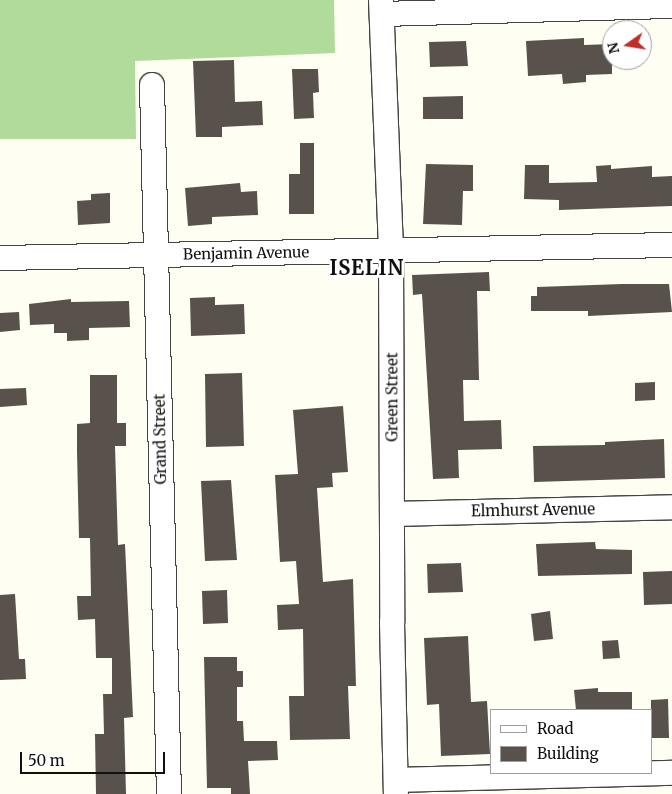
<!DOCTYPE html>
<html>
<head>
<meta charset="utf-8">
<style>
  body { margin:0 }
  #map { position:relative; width:672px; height:794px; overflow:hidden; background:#fffef2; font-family:Merriweather,serif }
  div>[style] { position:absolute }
  .forest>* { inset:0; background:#b1db9a }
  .building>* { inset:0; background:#59524c }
  .roads { filter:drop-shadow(1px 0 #434343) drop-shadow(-1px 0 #434343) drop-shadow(0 1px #434343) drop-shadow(0 -1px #434343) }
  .minor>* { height:24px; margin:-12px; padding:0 12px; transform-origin:12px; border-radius:12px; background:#fff }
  span { translate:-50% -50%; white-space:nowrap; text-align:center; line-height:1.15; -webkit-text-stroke:5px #fff; paint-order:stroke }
  .street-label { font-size:15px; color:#101010 }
  .district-label { font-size:20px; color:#101010; font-weight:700; letter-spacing:1px }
  .legend { position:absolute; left:490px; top:709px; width:162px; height:65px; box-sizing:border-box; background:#fff; border:1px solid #9f9f9f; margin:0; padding:6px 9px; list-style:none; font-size:15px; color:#101010 }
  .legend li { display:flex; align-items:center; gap:10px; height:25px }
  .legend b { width:25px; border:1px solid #9f9f9f }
  .north { position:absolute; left:602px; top:20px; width:50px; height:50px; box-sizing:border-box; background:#fff; border:1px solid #9f9f9f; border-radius:50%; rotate:257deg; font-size:14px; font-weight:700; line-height:20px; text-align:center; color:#101010 }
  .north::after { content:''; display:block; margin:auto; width:18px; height:22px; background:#c22e25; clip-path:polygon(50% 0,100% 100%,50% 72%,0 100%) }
  .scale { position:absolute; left:20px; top:752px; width:145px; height:22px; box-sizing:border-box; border:2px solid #101010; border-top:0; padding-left:6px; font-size:15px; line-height:18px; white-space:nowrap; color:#101010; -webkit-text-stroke:4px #fff; paint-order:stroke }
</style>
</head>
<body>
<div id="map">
  <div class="forest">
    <i style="clip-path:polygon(0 0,334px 0,335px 53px,135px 61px,136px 139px,0 139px)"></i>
  </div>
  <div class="building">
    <i style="clip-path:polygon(584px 38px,584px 45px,612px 44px,612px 74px,586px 75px,586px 82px,563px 84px,562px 74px,528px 76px,526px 41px)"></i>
    <i style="clip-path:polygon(466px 41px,468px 66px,430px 67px,429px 42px)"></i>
    <i style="clip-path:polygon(234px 60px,235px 102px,262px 101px,263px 125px,222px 127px,222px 137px,196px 137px,193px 61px)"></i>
    <i style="clip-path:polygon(292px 69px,318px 69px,319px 92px,313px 93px,314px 118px,294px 119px)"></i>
    <i style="clip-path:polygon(463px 96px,463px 119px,423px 119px,423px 97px)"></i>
    <i style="clip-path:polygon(300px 143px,314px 143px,314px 214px,289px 214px,289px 174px,300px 174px)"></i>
    <i style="clip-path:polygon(426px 164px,473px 165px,473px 191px,463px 191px,462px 225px,423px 224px)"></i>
    <i style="clip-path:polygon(525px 165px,549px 165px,549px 183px,597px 182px,596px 166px,611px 165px,611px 169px,652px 166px,652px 177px,672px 176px,672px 206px,559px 210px,559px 200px,524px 199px)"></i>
    <i style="clip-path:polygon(240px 183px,241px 192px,257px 191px,258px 215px,212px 217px,212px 224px,188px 226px,185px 188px)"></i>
    <i style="clip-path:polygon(110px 193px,110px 223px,78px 225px,77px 201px,91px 200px,91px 194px)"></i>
    <i style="clip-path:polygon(489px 272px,490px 291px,477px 291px,479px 380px,463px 380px,464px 421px,501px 420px,502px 449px,458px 450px,459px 478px,433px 479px,422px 294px,413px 295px,412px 275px)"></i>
    <i style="clip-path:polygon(622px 284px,669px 284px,672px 312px,588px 316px,588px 311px,531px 311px,531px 296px,537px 296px,537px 287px)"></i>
    <i style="clip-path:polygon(215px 297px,215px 305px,244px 304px,245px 334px,191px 336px,190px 298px)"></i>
    <i style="clip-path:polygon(71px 299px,71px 302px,129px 301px,130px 327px,89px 328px,89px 340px,67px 341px,67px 333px,54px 333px,54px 324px,30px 325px,29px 304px)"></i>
    <i style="clip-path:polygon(19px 312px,20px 330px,0 332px,0 313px)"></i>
    <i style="clip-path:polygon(242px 373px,244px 446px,206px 447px,205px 374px)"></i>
    <i style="clip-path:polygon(90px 375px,117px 375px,117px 423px,126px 423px,126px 446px,115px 446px,118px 545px,125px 544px,133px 717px,124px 718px,126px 794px,96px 794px,95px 734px,104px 734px,103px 694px,112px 694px,112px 658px,96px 658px,95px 619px,78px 620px,77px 596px,91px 596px,90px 538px,79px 538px,77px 452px,77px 424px,90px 423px)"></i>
    <i style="clip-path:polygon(655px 382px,655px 400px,635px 401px,635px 383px)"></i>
    <i style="clip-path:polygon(26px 388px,27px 405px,0 407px,0 389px)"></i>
    <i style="clip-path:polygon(343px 406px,348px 472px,332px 473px,333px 487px,317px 488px,323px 582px,353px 579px,356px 686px,348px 686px,350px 739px,290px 740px,289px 696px,304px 696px,303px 629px,278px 630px,277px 605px,299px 604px,296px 561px,280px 562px,275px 475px,298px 474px,293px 410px)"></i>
    <i style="clip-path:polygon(664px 439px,665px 478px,534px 482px,533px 446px,605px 445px,605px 442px)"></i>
    <i style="clip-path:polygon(231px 480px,237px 560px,205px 561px,201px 481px)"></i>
    <i style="clip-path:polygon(595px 542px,596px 549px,632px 550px,632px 574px,538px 576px,536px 544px)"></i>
    <i style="clip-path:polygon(461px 563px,463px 592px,428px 593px,427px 564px)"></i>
    <i style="clip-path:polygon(672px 571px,672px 604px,644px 605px,643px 572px)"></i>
    <i style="clip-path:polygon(227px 590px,228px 623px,203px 624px,202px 591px)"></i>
    <i style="clip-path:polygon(15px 594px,19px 659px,25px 659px,26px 679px,0 680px,0 595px)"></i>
    <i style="clip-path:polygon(550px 611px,553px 639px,534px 641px,531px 614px)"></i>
    <i style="clip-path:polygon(468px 636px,471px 702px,487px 701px,490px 754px,441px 756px,439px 704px,427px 705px,424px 638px)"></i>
    <i style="clip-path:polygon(618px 640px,620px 658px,603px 659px,602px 641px)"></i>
    <i style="clip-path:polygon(204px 657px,237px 657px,237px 671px,243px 671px,243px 687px,237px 687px,237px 721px,243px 721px,244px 741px,277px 741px,278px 760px,248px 761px,250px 794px,231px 794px,231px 788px,207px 788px)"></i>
    <i style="clip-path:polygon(598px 688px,598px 692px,632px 692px,632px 710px,576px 710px,574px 690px)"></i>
    <i style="clip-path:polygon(668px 699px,669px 738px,651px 738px,651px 700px)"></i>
  </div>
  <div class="roads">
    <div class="minor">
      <i style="left:381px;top:0;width:249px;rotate:87.7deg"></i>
      <i style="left:391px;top:249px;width:373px;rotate:89.8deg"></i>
      <i style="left:392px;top:622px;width:172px;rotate:88.7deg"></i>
      <i style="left:382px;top:14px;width:290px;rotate:-1.6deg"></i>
      <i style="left:152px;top:85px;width:709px;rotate:88.63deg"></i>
      <i style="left:0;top:258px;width:672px;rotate:-1.11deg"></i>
      <i style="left:394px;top:514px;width:278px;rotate:-1.4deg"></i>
      <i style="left:396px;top:780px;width:276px;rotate:-1.5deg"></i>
    </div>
  </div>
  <div class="street-label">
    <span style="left:246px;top:253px;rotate:-1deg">Benjamin Avenue</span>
    <span style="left:392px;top:397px;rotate:-90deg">Green Street</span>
    <span style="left:160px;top:439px;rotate:-91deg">Grand Street</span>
    <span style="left:533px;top:510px;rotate:-1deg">Elmhurst Avenue</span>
  </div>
  <div class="district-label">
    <span style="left:367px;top:267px">ISELIN</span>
  </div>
  <ul class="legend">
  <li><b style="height:6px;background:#fff"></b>Road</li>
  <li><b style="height:14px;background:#59524c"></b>Building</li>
  </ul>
  <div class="north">N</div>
  <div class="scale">50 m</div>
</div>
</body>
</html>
